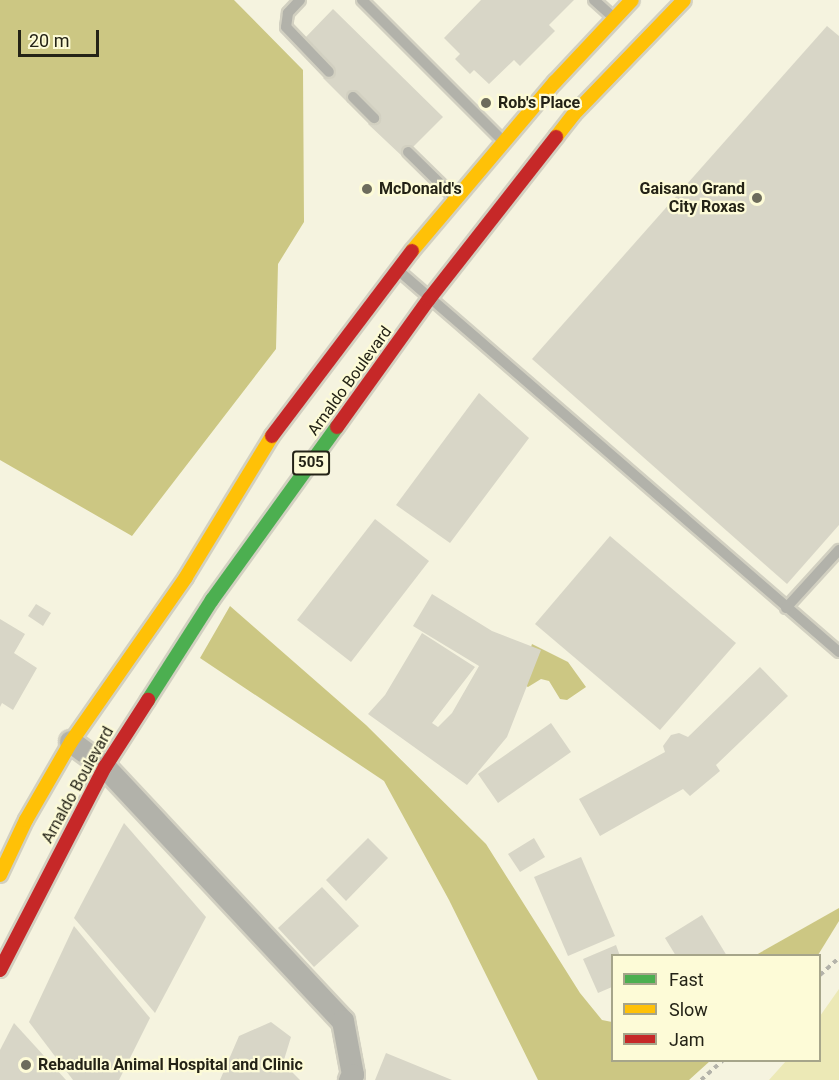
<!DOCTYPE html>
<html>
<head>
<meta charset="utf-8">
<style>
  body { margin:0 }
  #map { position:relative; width:839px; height:1080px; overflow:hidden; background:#f5f3df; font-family:Roboto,sans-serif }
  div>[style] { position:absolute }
  .green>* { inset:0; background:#ece9b6 }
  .water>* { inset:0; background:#ccc783 }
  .building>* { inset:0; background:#d8d6c7 }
  .path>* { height:4px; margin-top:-2px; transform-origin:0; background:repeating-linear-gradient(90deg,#b4b3aa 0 4.5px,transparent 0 9px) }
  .roads { filter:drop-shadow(2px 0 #d2d0c1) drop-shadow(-2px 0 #d2d0c1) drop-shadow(0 2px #d2d0c1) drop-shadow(0 -2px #d2d0c1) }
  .lane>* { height:10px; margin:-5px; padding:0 5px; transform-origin:5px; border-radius:5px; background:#b2b2aa }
  .street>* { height:22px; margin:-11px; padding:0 11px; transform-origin:11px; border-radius:11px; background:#b2b2aa }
  .fast>* { height:14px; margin:-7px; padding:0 7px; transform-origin:7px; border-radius:7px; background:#4caf50 }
  .slow>* { height:14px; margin:-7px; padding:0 7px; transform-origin:7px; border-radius:7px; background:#ffc107 }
  .jam>* { height:14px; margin:-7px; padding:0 7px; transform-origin:7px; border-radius:7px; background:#c62828 }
  .dots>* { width:16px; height:16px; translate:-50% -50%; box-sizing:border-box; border:3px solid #fdfbd7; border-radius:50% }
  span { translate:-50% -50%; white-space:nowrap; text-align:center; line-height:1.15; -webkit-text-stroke:4.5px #fdfbd7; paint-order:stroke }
  .shield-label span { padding:2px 4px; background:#fdfbd7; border:2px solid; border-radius:4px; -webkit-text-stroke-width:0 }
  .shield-label { font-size:15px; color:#242316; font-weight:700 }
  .poi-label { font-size:16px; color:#242316; font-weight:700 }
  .left { translate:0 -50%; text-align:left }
  .right { translate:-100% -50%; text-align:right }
  .street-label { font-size:16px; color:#242316 }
  .legend { position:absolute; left:611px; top:954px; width:210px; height:108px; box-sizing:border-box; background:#fdfbd7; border:2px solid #a6a58a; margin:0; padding:8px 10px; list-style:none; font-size:18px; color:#242316 }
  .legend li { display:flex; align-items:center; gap:12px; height:30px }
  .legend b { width:30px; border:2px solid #a6a58a }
  .scale { position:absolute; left:18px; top:30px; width:81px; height:27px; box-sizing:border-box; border:3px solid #242316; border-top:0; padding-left:8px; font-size:18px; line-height:21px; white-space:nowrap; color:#242316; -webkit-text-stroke:4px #fdfbd7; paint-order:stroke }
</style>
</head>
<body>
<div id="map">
  <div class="green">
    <i style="clip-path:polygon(839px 989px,839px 1080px,769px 1080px,786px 1061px,820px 1060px,820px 1016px)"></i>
  </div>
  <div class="water">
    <i style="clip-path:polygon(0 0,234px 0,303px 70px,304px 222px,278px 264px,276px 349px,132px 536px,0 460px)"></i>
    <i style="clip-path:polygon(230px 606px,366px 725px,486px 844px,580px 993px,602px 1020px,612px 1022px,612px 1060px,710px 1061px,689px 1080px,538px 1080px,449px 900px,384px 781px,200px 658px)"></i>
    <i style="clip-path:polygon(532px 644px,568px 662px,586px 687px,567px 700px,560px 699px,549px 681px,541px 679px,528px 687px,519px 682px)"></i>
    <i style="clip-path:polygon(839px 908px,839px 921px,818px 955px,756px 955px)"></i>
  </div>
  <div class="building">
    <i style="clip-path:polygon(481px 0,574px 0,549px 25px,555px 31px,520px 66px,514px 60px,489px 84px,474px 70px,470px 74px,455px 59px,460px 54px,444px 38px)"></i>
    <i style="clip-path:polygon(333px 9px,443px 117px,403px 157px,368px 124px,378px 114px,357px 94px,348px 103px,323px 78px,333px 68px,304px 39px)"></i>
    <i style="clip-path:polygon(827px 26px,839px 36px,839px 525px,787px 584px,532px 359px)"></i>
    <i style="clip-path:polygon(479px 393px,529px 438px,450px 543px,396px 505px)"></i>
    <i style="clip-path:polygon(375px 519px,429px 561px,351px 662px,297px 620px)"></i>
    <i style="clip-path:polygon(610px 536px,736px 643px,660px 730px,535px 624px)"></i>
    <i style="clip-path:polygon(432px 594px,492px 631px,541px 650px,507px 737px,467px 785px,368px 714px,385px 695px,422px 633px,475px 667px,432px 723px,438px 727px,452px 713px,479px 666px,413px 626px)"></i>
    <i style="clip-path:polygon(36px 604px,51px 613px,43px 626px,28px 616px)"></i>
    <i style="clip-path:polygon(0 619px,25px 634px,14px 653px,37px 668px,13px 710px,2px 703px,0 707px)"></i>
    <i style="clip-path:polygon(760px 667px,788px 696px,716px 765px,720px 771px,690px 796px,683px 789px,600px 836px,579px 799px,665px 752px,663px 746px,671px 735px,679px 733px,688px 737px)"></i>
    <i style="clip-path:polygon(551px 723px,571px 752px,498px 803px,478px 774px)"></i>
    <i style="clip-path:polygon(124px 823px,206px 917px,155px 1013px,74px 918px)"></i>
    <i style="clip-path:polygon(368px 838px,388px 858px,346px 901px,326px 880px)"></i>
    <i style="clip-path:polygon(534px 838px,545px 857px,520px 872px,508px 854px)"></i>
    <i style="clip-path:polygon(581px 857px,615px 936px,568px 956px,534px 877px)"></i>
    <i style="clip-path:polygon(322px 887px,359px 926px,314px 967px,278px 928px)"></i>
    <i style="clip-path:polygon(702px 915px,727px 956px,676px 956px,665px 938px)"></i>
    <i style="clip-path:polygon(74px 926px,150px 1018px,119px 1080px,73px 1080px,29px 1022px)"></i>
    <i style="clip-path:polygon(616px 945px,620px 956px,612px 956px,612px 987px,598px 993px,583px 959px)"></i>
    <i style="clip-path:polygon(271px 1022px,291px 1037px,283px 1063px,300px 1080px,220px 1080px,239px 1036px)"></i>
    <i style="clip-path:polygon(14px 1023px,66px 1080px,0 1080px,0 1050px)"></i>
    <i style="clip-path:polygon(386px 1053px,452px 1080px,375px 1080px)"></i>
  </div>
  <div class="path">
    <i style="left:820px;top:975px;width:25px;rotate:-42deg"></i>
    <i style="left:701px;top:1080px;width:30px;rotate:-42deg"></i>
  </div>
  <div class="roads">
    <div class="lane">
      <i style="left:300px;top:0;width:18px;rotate:133deg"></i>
      <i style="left:288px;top:13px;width:14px;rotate:98deg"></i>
      <i style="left:286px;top:27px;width:62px;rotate:46.3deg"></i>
      <i style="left:362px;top:0;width:198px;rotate:45deg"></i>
      <i style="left:594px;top:0;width:24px;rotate:42deg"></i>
      <i style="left:353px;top:97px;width:30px;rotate:45deg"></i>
      <i style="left:408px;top:152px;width:63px;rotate:44.4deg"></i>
      <i style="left:399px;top:271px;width:582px;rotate:40.89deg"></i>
      <i style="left:786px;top:608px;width:79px;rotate:-47.6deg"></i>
    </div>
    <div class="street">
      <i style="left:71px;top:742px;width:42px;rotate:36.3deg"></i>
      <i style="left:105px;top:767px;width:348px;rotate:46.9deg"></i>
      <i style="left:343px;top:1021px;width:55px;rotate:79.5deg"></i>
      <i style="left:353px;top:1075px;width:6px;rotate:121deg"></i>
    </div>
    <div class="fast">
      <i style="left:148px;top:700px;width:119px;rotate:-57.4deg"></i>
      <i style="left:212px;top:600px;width:213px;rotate:-54.2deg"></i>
    </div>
    <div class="slow">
      <i style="left:556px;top:137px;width:29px;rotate:-52deg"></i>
      <i style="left:574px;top:114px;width:158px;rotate:-46deg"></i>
      <i style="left:412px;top:251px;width:221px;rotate:-49.8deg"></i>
      <i style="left:555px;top:82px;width:112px;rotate:-46.8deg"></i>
      <i style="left:0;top:875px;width:61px;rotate:-64.7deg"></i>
      <i style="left:26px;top:820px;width:90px;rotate:-60deg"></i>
      <i style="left:71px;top:742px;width:201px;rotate:-55.1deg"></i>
      <i style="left:186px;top:577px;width:165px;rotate:-58.6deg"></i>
    </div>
    <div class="jam">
      <i style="left:337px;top:427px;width:158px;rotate:-54.3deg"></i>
      <i style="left:429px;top:299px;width:206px;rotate:-51.9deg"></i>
      <i style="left:272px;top:436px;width:232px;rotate:-52.9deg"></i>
      <i style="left:0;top:970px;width:229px;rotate:-62.7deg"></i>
      <i style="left:105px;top:767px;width:80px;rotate:-57.3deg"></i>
    </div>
  </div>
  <div class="dots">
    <i style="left:486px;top:103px;background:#6d6c5c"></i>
    <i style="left:367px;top:189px;background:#6d6c5c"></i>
    <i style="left:757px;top:198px;background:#6d6c5c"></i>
    <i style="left:26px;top:1065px;background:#6d6c5c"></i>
  </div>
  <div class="shield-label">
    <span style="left:311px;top:463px">505</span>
  </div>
  <div class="poi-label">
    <span class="left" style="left:498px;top:103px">Rob's Place</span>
    <span class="left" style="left:379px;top:189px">McDonald's</span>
    <span class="right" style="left:745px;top:198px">Gaisano Grand<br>City Roxas</span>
    <span class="left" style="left:38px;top:1065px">Rebadulla Animal Hospital and Clinic</span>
  </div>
  <div class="street-label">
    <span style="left:350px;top:381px;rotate:-54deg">Arnaldo Boulevard</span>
    <span style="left:78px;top:785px;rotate:-61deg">Arnaldo Boulevard</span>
  </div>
  <ul class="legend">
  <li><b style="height:8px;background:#4caf50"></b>Fast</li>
  <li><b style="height:8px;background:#ffc107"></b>Slow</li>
  <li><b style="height:8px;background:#c62828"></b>Jam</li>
  </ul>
  <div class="scale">20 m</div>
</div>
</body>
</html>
